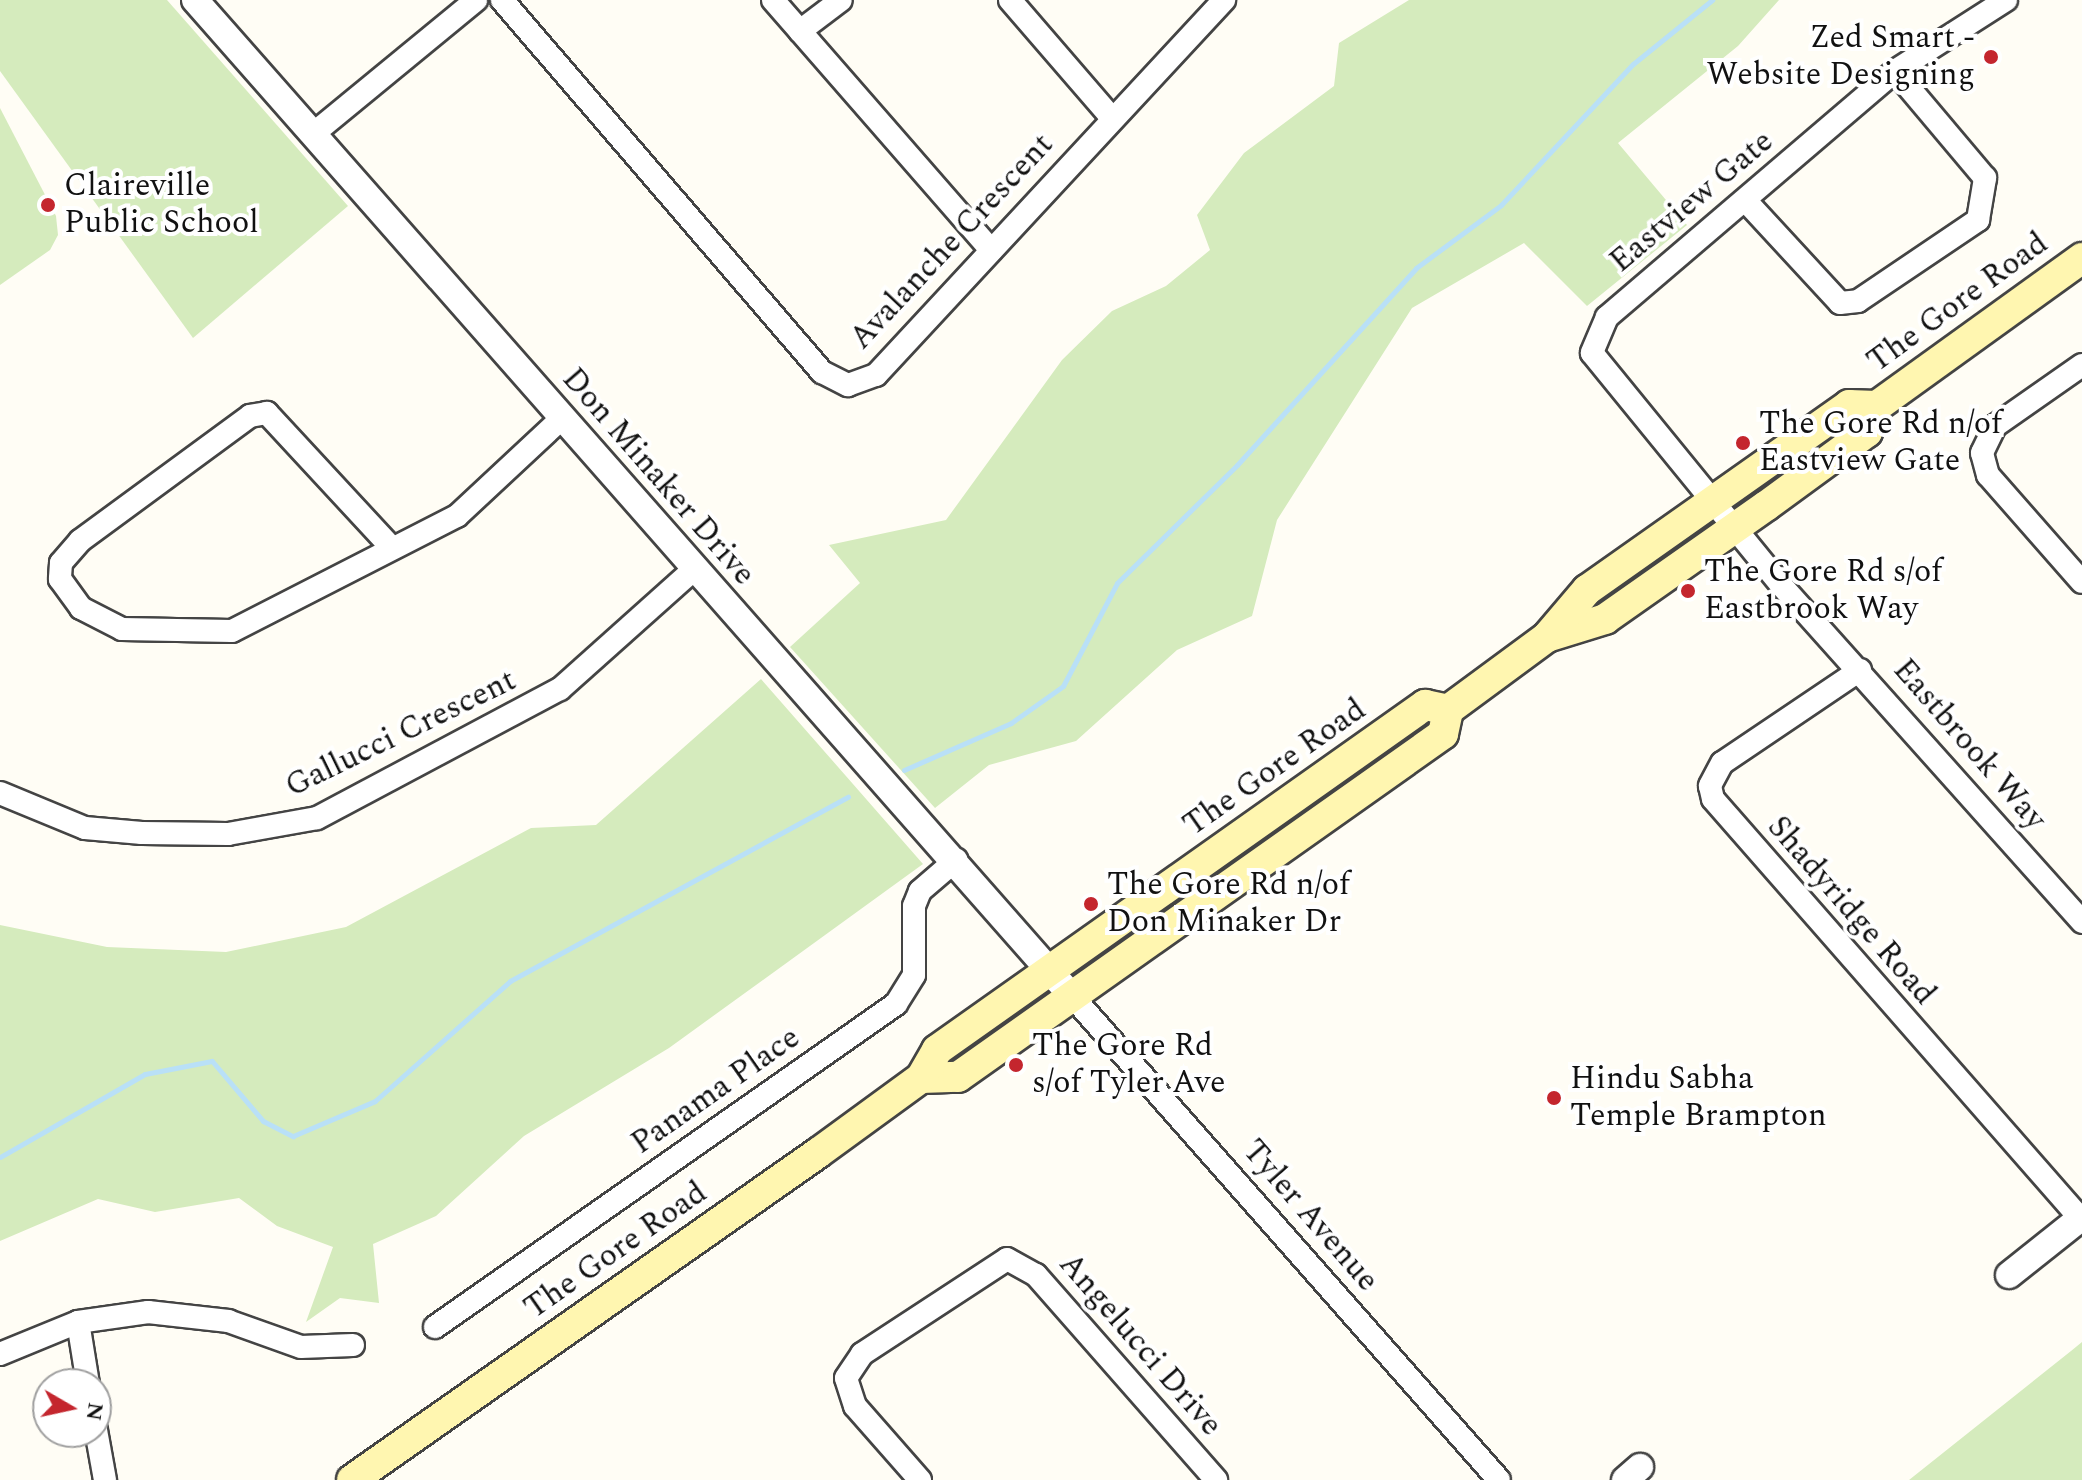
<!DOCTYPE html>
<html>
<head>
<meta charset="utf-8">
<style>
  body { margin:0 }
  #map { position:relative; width:2082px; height:1480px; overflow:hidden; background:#fffdf5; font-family:Spectral,serif }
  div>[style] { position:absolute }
  .green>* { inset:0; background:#d5ebbd }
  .stream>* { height:5px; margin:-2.5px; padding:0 2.5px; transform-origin:2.5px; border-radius:2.5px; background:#b9e0f7 }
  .roads { filter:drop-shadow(2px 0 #444) drop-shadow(-2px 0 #444) drop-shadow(0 2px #444) drop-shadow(0 -2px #444) }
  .minor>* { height:22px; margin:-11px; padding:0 11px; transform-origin:11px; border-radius:11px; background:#fff }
  .tertiary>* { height:26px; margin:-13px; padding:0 13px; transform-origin:13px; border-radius:13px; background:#fff }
  .secondary>* { height:30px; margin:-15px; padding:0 15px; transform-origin:15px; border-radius:15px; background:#fff6b0 }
  .dots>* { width:22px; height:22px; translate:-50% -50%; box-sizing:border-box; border:4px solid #fff; border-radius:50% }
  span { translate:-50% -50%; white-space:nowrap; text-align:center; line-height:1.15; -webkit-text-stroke:8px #fff; paint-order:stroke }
  .poi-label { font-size:32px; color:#111 }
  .right { translate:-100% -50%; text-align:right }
  .left { translate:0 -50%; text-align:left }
  .street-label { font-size:32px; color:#111 }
  .north { position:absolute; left:32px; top:1368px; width:80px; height:80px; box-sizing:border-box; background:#fff; border:2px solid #a0a0a0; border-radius:50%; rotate:99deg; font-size:22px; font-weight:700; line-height:32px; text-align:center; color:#111 }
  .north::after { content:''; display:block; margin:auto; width:28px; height:36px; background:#c4262e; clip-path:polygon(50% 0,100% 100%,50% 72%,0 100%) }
</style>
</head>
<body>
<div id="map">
  <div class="green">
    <i style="clip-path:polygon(0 0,167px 0,348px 206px,193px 338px,0 71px)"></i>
    <i style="clip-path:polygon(1409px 0,1779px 0,1738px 46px,1618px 143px,1687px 225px,1587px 306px,1524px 243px,1412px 308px,1277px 520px,1252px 616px,1177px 650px,1076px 741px,989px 765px,935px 808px,790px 647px,860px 583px,829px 545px,946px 520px,1062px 360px,1112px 311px,1166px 286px,1210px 250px,1197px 215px,1244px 153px,1334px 86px,1339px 43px)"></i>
    <i style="clip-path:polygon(0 108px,56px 216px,58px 235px,50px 250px,0 285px)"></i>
    <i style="clip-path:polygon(761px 679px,923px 864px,669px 1048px,524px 1136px,436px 1216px,373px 1244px,379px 1303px,340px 1298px,306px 1322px,333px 1247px,277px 1226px,239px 1198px,155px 1212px,98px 1199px,0 1241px,0 925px,107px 947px,226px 952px,346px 927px,531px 828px,596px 825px)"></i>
    <i style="clip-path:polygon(2082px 1342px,2082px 1480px,1909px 1480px,2071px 1351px)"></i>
  </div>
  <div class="stream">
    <i style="left:904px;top:770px;width:117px;rotate:-23.7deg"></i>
    <i style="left:1011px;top:723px;width:64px;rotate:-35.4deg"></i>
    <i style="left:1063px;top:686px;width:116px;rotate:-62.3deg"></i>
    <i style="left:1117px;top:583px;width:168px;rotate:-44.5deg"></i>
    <i style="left:1237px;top:465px;width:266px;rotate:-47.7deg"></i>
    <i style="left:1416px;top:268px;width:106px;rotate:-36.5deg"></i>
    <i style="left:1501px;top:205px;width:193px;rotate:-46.9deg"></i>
    <i style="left:1633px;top:64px;width:102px;rotate:-39deg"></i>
    <i style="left:0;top:1157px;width:167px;rotate:-29.8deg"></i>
    <i style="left:145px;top:1074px;width:68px;rotate:-11deg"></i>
    <i style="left:212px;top:1061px;width:79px;rotate:49.6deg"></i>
    <i style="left:263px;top:1121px;width:34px;rotate:27deg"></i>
    <i style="left:293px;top:1136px;width:89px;rotate:-23.1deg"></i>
    <i style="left:375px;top:1101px;width:181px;rotate:-41.6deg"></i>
    <i style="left:510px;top:981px;width:385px;rotate:-28.6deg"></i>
  </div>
  <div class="roads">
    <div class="minor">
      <i style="left:502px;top:0;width:491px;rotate:49.3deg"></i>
      <i style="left:822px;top:372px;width:29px;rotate:27deg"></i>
      <i style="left:848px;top:385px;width:30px;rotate:-20deg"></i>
      <i style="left:876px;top:375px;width:512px;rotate:-47.14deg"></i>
      <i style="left:773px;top:0;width:332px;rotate:48.9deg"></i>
      <i style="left:1010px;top:0;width:155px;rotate:49.2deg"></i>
      <i style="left:2006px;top:0;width:132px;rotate:147.4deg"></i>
      <i style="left:1895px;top:71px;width:379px;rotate:139.5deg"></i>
      <i style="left:1607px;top:317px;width:39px;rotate:113deg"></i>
      <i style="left:1592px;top:353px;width:299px;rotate:50.8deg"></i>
      <i style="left:1781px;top:585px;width:452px;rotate:48.2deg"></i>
      <i style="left:800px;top:31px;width:51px;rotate:-37.1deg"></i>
      <i style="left:313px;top:134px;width:211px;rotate:-39.4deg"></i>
      <i style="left:1745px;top:200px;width:140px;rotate:47.3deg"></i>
      <i style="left:1840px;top:303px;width:18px;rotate:-6deg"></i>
      <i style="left:1858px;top:301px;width:145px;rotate:-34deg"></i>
      <i style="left:1978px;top:220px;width:43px;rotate:-80.5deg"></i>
      <i style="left:1985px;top:178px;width:140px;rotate:-130.1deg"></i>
      <i style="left:2082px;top:365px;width:106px;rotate:145deg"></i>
      <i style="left:1995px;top:426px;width:30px;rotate:116deg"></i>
      <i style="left:1982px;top:453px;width:23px;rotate:75deg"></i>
      <i style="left:1988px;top:475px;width:142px;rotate:48.7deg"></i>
      <i style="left:391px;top:547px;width:183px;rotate:-132.8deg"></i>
      <i style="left:267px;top:413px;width:17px;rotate:170deg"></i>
      <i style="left:250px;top:416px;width:211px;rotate:143.7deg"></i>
      <i style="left:80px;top:541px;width:29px;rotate:131deg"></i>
      <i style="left:61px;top:563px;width:16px;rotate:94deg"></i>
      <i style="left:60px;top:579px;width:36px;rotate:54deg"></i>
      <i style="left:81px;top:608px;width:46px;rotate:27.1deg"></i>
      <i style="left:122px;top:629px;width:110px;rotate:1deg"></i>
      <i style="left:232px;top:631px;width:253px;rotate:-27.1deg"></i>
      <i style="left:457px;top:516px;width:144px;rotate:-43deg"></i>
      <i style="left:1860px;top:670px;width:166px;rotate:146deg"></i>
      <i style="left:1722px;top:763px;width:26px;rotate:118deg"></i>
      <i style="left:1710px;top:786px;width:13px;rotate:77deg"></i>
      <i style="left:1713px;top:799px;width:557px;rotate:48.79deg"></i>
      <i style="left:0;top:793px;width:92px;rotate:22.4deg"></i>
      <i style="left:85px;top:828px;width:57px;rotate:5deg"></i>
      <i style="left:142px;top:833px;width:86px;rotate:0.7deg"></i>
      <i style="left:228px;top:834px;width:90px;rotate:-10.2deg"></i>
      <i style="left:317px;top:818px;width:275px;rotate:-28deg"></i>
      <i style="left:560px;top:689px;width:180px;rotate:-41.8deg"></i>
      <i style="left:1072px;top:996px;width:645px;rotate:48.58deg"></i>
      <i style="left:78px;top:1322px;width:63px;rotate:80.8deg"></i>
      <i style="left:435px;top:1327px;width:563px;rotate:-35.02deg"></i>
      <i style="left:896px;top:1004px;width:34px;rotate:-58deg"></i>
      <i style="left:914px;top:975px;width:69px;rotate:-90deg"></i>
      <i style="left:914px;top:906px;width:16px;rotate:-68deg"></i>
      <i style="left:920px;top:891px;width:48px;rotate:-40.7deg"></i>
      <i style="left:0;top:1354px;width:84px;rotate:-22.3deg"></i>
      <i style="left:78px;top:1322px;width:71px;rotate:-8.1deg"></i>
      <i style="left:148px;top:1312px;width:81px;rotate:6.4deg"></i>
      <i style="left:228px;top:1321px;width:77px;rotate:19.6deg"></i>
      <i style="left:301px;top:1347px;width:52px;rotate:-2.2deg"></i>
      <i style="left:96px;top:1430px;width:51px;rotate:79.8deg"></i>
      <i style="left:920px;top:1480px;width:98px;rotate:-131.3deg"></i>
      <i style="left:855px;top:1406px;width:29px;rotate:-108deg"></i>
      <i style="left:846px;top:1378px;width:29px;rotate:-56deg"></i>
      <i style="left:862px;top:1354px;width:173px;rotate:-33.2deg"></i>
      <i style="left:1007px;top:1259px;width:33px;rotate:29deg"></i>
      <i style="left:1036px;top:1275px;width:273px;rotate:48.7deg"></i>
    </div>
    <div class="tertiary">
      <i style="left:195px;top:0;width:1327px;rotate:48.64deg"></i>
      <i style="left:2009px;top:1275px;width:93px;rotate:-38.5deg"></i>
      <i style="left:1625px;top:1480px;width:20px;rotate:-41deg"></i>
    </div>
    <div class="secondary">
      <i style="left:1547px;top:637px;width:61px;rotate:-17.2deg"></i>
      <i style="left:1605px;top:619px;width:197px;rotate:-35.1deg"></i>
      <i style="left:1766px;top:506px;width:125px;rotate:-36.2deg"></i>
      <i style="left:1867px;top:432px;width:28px;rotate:-69deg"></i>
      <i style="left:1877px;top:406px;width:253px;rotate:-35.8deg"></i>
      <i style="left:921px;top:1078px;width:37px;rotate:-2deg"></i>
      <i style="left:958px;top:1077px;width:594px;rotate:-35.27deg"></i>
      <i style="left:1443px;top:734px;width:25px;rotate:-78deg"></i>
      <i style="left:1448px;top:710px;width:123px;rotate:-36.4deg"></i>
      <i style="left:1547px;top:637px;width:62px;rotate:-49.6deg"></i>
      <i style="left:1587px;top:590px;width:321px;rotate:-35.2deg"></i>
      <i style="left:1849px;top:405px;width:28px;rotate:2deg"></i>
      <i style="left:352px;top:1480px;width:569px;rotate:-35.06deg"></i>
      <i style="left:818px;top:1153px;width:127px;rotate:-36.1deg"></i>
      <i style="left:921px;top:1078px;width:32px;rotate:-60deg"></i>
      <i style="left:937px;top:1050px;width:598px;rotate:-35.26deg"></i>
      <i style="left:1425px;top:705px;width:24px;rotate:12deg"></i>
    </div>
  </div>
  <div class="dots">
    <i style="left:1991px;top:57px;background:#c4262e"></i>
    <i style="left:48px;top:205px;background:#c4262e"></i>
    <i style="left:1743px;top:443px;background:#c4262e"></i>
    <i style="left:1688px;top:591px;background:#c4262e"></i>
    <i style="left:1091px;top:904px;background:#c4262e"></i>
    <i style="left:1016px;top:1065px;background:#c4262e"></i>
    <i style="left:1554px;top:1098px;background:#c4262e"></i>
  </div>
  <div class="poi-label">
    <span class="right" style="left:1975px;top:57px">Zed Smart -<br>Website Designing</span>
    <span class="left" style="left:64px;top:205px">Claireville<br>Public School</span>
    <span class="left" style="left:1759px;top:443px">The Gore Rd n/of<br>Eastview Gate</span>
    <span class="left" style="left:1704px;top:591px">The Gore Rd s/of<br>Eastbrook Way</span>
    <span class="left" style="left:1107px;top:904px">The Gore Rd n/of<br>Don Minaker Dr</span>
    <span class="left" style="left:1032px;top:1065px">The Gore Rd<br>s/of Tyler Ave</span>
    <span class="left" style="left:1570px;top:1098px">Hindu Sabha<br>Temple Brampton</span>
  </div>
  <div class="street-label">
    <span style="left:1692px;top:202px;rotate:-40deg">Eastview Gate</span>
    <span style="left:952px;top:242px;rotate:-47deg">Avalanche Crescent</span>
    <span style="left:1958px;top:303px;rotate:-36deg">The Gore Road</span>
    <span style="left:658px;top:477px;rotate:49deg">Don Minaker Drive</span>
    <span style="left:401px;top:734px;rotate:-26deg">Gallucci Crescent</span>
    <span style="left:1969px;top:745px;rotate:49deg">Eastbrook Way</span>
    <span style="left:1275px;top:768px;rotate:-35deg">The Gore Road</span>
    <span style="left:1851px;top:911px;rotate:49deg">Shadyridge Road</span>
    <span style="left:716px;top:1091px;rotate:-35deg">Panama Place</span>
    <span style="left:1310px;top:1216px;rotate:49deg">Tyler Avenue</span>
    <span style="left:616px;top:1251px;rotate:-35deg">The Gore Road</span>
    <span style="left:1140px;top:1345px;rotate:49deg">Angelucci Drive</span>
  </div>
  <div class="north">N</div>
</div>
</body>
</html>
